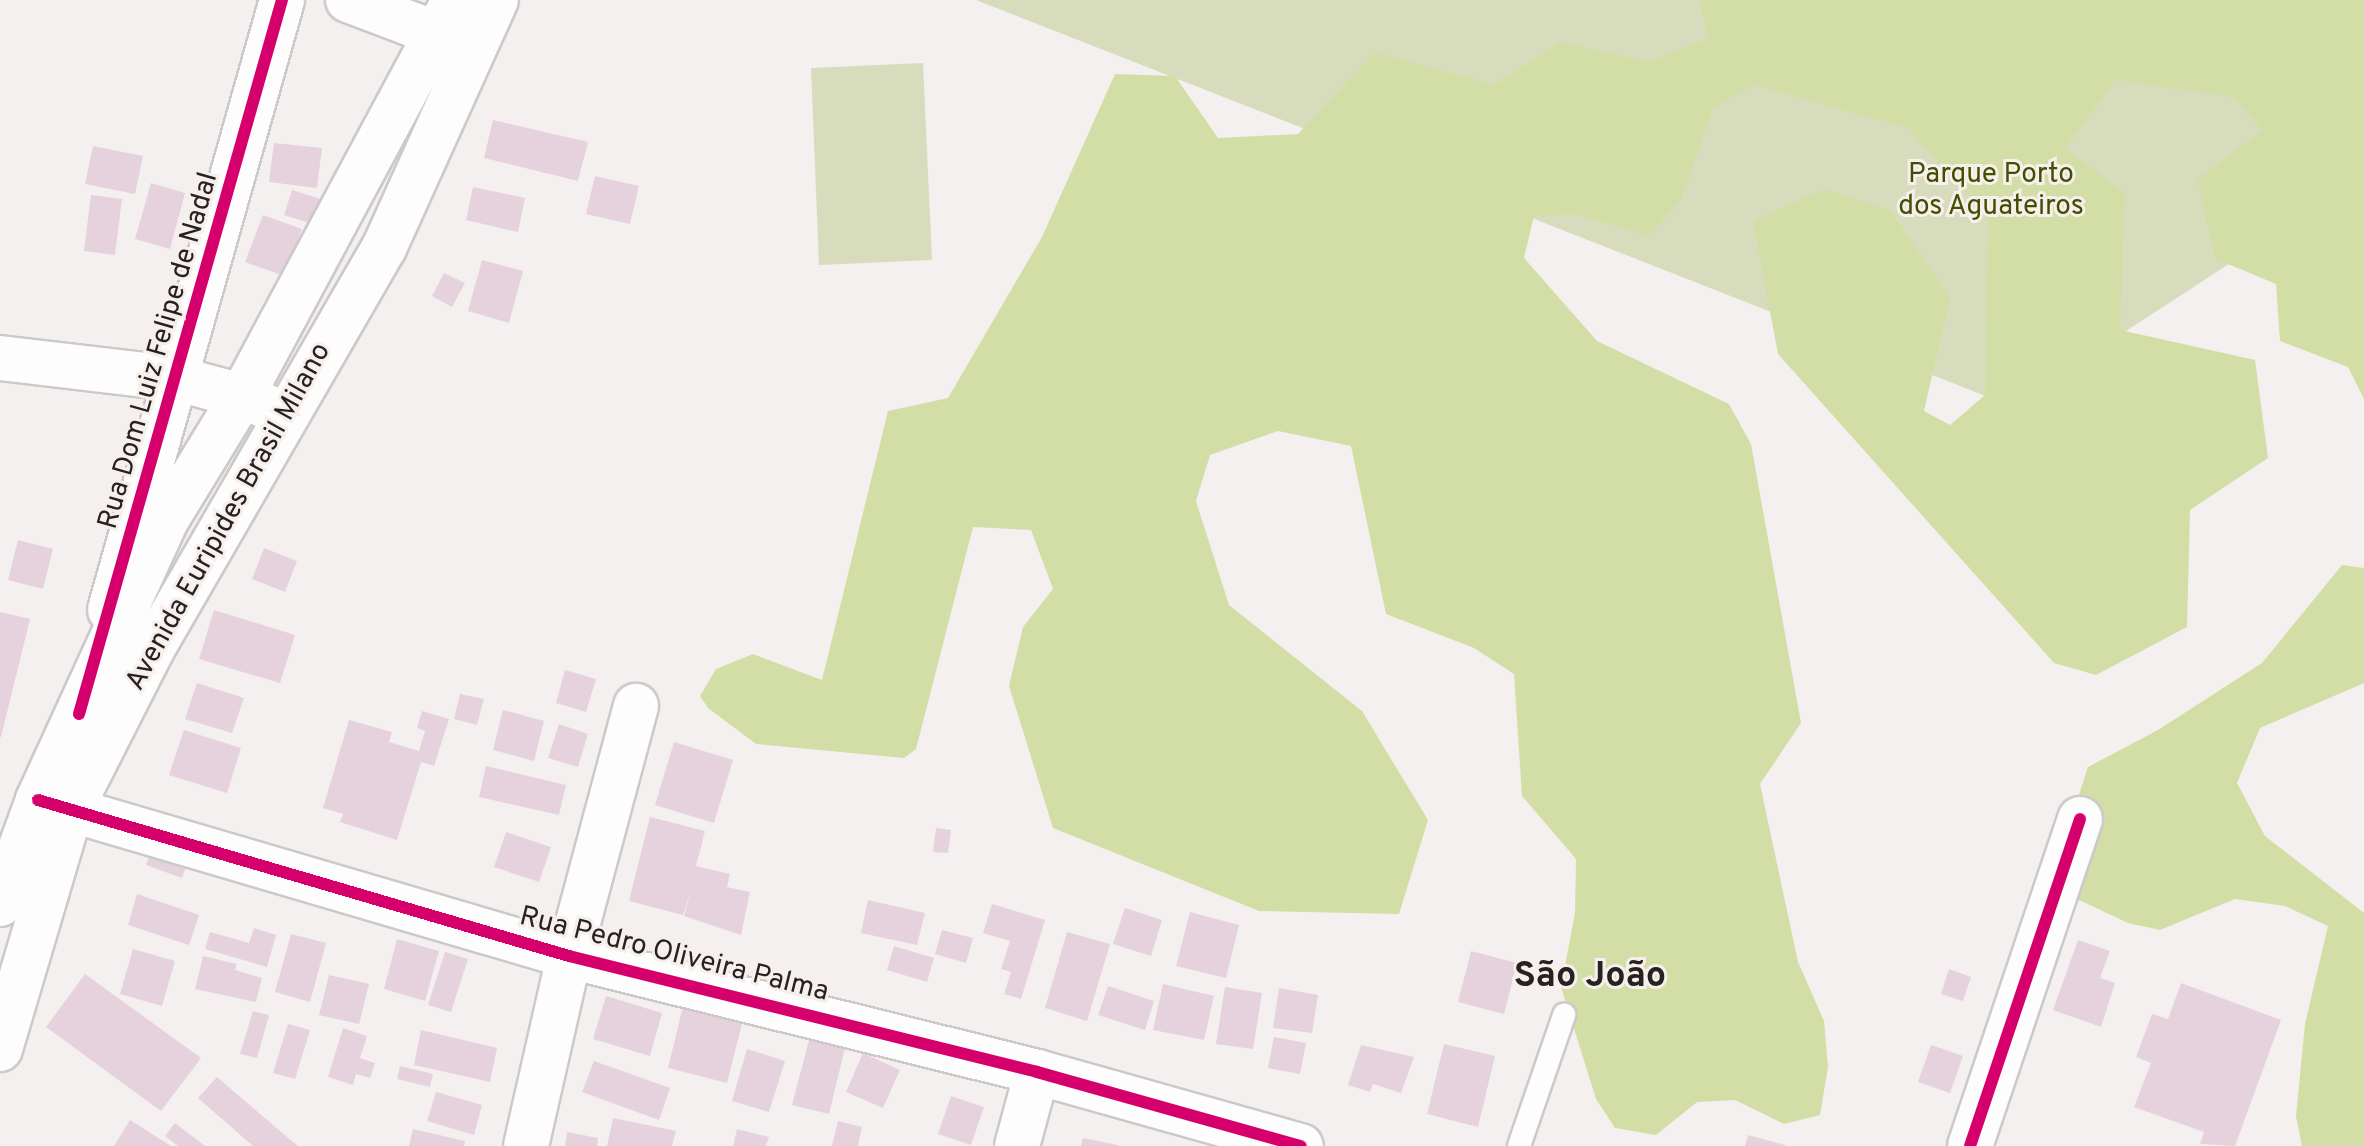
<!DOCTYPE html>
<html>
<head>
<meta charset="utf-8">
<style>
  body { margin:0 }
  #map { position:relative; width:2364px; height:1146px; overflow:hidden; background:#f4f0ef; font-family:Overpass,sans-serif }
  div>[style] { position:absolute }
  .green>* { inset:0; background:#d7ddbc }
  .forest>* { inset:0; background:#d3dea6 }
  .building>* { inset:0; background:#e6d2dc }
  .roads { filter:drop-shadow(2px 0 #ccc9c8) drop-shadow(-2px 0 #ccc9c8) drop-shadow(0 2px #ccc9c8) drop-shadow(0 -2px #ccc9c8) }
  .lane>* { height:22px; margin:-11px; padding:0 11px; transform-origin:11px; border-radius:11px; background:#fdfdfd }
  .street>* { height:44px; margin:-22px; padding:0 22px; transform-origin:22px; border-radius:22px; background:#fdfdfd }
  .secondary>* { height:44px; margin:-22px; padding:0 22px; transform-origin:22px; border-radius:22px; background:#fdfdfd }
  .cycleway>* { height:12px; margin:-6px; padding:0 6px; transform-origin:6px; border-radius:6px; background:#d6006c }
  span { translate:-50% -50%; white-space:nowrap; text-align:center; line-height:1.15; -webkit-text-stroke:6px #f7efec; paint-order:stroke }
  .park-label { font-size:28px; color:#434f00 }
  .street-label { font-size:28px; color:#252221 }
  .district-label { font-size:36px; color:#252221; font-weight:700 }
</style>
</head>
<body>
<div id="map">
  <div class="green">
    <i style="clip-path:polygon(976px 0,2364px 0,2364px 176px,2011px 406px)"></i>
    <i style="clip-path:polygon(923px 63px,932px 260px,819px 265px,811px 68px)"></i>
  </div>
  <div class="forest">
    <i style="clip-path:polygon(1700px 0,2364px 0,2364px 399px,2348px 367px,2280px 341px,2276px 284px,2216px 259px,2197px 180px,2262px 130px,2233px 97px,2116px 80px,2065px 148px,2125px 193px,2120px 330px,2255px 360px,2268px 458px,2190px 510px,2187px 627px,2096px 675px,2054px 663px,1778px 354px,1753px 221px,1824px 189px,1891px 211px,1950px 298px,1924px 411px,1950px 425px,1985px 395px,1988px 217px,1908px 128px,1754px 85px,1713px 108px,1681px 200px,1649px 236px,1576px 214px,1534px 216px,1524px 258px,1597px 341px,1729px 404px,1751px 444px,1801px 723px,1760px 784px,1798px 962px,1824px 1021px,1828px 1067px,1820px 1115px,1784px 1124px,1735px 1100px,1697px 1102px,1656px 1135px,1615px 1128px,1596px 1099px,1561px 987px,1575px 913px,1576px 859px,1522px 796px,1514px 674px,1474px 648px,1386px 614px,1351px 446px,1278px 431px,1210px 455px,1196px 501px,1229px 605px,1362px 711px,1428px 820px,1399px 914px,1259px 911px,1053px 828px,1009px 686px,1023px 627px,1053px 589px,1031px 530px,973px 527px,916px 749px,904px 758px,756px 744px,708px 708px,700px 696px,716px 669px,753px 654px,822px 680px,888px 411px,948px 398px,1042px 237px,1115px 74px,1175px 76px,1218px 138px,1298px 134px,1375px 52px,1494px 85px,1561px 42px,1649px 62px,1708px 38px)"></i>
    <i style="clip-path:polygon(2342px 565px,2364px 568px,2364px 683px,2260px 728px,2237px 783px,2265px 836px,2364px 913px,2364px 1146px,2302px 1146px,2296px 1116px,2305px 1024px,2328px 926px,2285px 906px,2235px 899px,2160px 930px,2128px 923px,2058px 890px,2064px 840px,2088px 767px,2158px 730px,2262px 663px)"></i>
  </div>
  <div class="building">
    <i style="clip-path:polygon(493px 120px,588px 142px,578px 181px,484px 158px)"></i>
    <i style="clip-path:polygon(274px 143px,322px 148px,317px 188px,269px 182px)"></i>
    <i style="clip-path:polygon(93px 146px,143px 156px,135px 194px,85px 184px)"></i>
    <i style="clip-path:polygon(595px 176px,639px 186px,630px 224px,586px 214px)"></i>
    <i style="clip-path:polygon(151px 183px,185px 193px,170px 249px,135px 239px)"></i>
    <i style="clip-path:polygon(473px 187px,525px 198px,518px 232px,466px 220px)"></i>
    <i style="clip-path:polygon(292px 190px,321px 199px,313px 224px,284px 215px)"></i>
    <i style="clip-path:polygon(91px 195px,122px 199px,115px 255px,84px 251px)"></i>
    <i style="clip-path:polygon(263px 215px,302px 229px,284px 276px,245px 262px)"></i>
    <i style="clip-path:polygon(482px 260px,523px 271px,509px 323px,468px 311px)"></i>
    <i style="clip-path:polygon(444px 273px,465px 283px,452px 307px,432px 296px)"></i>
    <i style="clip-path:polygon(18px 540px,53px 549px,43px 589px,8px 580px)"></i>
    <i style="clip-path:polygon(264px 548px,297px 561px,285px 592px,252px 579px)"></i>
    <i style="clip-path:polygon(214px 610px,295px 635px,280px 683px,199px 659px)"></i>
    <i style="clip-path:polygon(0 612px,30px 619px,1px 737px,0 737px)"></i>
    <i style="clip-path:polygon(565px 670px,596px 679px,586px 712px,556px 703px)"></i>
    <i style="clip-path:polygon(197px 683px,244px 698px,232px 733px,185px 719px)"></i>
    <i style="clip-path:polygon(460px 694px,484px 699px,477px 725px,454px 719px)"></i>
    <i style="clip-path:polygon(503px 710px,544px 721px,534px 761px,493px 750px)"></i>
    <i style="clip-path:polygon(422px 711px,449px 719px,434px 766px,421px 762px,397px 840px,340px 822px,343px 814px,323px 808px,349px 720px,392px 732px,389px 742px,419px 751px,425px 731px,417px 728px)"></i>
    <i style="clip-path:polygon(559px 724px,588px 734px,578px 767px,548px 758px)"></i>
    <i style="clip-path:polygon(184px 730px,241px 748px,227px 793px,169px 775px)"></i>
    <i style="clip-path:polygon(674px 742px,733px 760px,714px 823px,655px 805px)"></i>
    <i style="clip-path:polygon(486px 766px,566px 785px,559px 815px,479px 797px)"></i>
    <i style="clip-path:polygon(650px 817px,705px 831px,696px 866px,730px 874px,727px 887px,750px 892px,741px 935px,684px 916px,691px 890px,683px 915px,629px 901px)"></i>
    <i style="clip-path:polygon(936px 828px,951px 830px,948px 853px,933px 852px)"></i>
    <i style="clip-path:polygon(506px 832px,551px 847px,539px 882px,494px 867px)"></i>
    <i style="clip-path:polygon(155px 840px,191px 852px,182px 878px,146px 865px)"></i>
    <i style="clip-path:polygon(137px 894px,199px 915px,189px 945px,128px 925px)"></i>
    <i style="clip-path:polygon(868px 900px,925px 913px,917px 945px,861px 933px)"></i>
    <i style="clip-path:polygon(992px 904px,1045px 920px,1021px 999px,1004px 994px,1011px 972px,1001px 969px,1010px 941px,983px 933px)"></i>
    <i style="clip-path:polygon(1125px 908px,1162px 920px,1151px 956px,1113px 944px)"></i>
    <i style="clip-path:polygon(1190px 912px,1239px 925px,1226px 978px,1176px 966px)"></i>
    <i style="clip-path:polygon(254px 928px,276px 935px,267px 967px,205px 949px,210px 932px,249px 943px)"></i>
    <i style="clip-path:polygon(942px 930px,973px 938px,966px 963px,935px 954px)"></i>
    <i style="clip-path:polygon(1067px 932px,1110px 944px,1087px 1021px,1045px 1008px)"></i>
    <i style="clip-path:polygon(291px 934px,326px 943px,310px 1002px,275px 992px)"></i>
    <i style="clip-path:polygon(397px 939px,439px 951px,425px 1001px,384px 989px)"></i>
    <i style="clip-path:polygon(2078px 940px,2110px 951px,2100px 978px,2115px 983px,2101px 1027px,2053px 1010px)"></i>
    <i style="clip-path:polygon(894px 946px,934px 958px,927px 982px,887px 970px)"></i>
    <i style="clip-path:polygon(133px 949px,175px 961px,162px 1006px,120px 994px)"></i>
    <i style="clip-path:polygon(1471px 951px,1517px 963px,1504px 1014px,1458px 1002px)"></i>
    <i style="clip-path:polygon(445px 952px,468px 959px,451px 1012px,428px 1005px)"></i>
    <i style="clip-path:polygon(203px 956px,237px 964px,235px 970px,262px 978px,256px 1002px,195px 989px)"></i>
    <i style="clip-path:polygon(1949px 969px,1971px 977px,1963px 1001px,1941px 994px)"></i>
    <i style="clip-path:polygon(85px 974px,201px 1058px,161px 1111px,46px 1027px)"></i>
    <i style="clip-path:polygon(329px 975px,369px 984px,359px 1024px,319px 1015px)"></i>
    <i style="clip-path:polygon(2181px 983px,2281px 1020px,2235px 1146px,2200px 1144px,2204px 1132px,2134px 1107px,2151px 1063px,2136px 1057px,2152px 1014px,2168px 1019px)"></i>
    <i style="clip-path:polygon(1163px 984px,1214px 996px,1204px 1040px,1153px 1030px)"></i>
    <i style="clip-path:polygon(1108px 986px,1154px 1001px,1145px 1030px,1098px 1015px)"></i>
    <i style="clip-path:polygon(1225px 987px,1262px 993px,1253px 1049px,1216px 1044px)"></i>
    <i style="clip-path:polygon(1279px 988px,1318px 995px,1312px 1033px,1273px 1028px)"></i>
    <i style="clip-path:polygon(606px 996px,662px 1013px,650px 1056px,593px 1039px)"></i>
    <i style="clip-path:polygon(684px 1002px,744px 1016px,727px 1083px,668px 1068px)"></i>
    <i style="clip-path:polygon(253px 1011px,269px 1015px,257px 1058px,240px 1054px)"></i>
    <i style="clip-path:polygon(288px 1024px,310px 1030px,295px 1079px,273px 1073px)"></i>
    <i style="clip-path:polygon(343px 1028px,367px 1036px,360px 1058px,375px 1063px,370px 1078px,356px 1074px,353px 1085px,328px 1077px)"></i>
    <i style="clip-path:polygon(421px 1030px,497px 1048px,490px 1082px,414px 1065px)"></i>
    <i style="clip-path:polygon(810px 1036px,846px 1044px,829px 1114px,792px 1105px)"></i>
    <i style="clip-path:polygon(1274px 1037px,1306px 1043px,1300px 1074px,1268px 1068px)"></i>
    <i style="clip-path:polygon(1444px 1044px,1495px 1056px,1478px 1127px,1427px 1114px)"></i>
    <i style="clip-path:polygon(1361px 1045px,1414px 1057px,1401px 1093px,1373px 1084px,1370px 1092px,1348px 1085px)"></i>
    <i style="clip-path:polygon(1931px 1045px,1963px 1056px,1950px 1093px,1918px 1082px)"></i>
    <i style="clip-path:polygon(747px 1049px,785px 1061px,769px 1112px,732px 1101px)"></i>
    <i style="clip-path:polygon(863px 1053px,900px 1070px,883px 1108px,846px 1092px)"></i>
    <i style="clip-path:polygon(594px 1061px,670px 1088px,659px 1120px,582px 1092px)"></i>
    <i style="clip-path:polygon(400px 1066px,433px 1074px,430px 1087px,397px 1079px)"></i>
    <i style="clip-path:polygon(217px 1077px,280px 1131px,298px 1146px,253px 1146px,198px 1098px)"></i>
    <i style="clip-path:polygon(436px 1092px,482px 1105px,474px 1135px,427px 1121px)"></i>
    <i style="clip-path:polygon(951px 1096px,984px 1107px,971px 1145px,938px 1134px)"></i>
    <i style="clip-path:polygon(613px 1118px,676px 1131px,672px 1146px,607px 1146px)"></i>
    <i style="clip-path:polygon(130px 1120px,171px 1146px,114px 1146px)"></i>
    <i style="clip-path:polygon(838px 1121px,862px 1127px,858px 1146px,832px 1146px)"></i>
    <i style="clip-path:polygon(175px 1123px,205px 1146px,178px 1146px,165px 1136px)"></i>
    <i style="clip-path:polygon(413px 1129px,465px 1141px,464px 1146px,409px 1146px)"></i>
    <i style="clip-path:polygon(737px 1129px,769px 1137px,766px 1146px,733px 1146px)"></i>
    <i style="clip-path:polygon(567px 1132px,598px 1138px,597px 1146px,565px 1146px)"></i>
    <i style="clip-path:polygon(1748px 1135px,1785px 1145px,1785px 1146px,1745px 1146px)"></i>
    <i style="clip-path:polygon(1083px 1138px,1118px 1145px,1118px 1146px,1081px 1146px)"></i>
  </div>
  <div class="roads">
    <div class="lane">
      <i style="left:1519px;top:1146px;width:139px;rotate:-71deg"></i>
    </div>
    <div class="street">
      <i style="left:348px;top:0;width:133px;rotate:20.8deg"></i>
      <i style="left:0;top:358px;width:179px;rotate:6.7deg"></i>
      <i style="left:178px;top:379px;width:66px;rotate:14.9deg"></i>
      <i style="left:242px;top:396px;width:46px;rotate:23.2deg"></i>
      <i style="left:110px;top:610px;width:634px;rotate:-74.25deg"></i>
      <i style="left:38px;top:800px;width:553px;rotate:16.37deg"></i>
      <i style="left:569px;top:956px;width:482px;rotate:13.9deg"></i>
      <i style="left:1037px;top:1072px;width:274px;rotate:15.7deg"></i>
      <i style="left:526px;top:1146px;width:195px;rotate:-77.2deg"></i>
      <i style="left:569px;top:956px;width:259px;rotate:-75deg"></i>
      <i style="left:1017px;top:1146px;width:77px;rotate:-74.9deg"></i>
      <i style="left:1970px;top:1146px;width:345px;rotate:-71.4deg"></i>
    </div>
    <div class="secondary">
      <i style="left:0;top:904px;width:111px;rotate:-69.9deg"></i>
      <i style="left:38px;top:800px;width:306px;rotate:-65.4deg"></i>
      <i style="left:165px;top:522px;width:148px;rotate:-58.6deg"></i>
      <i style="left:242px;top:396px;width:449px;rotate:-61.8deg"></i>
      <i style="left:0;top:1049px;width:250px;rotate:-73.5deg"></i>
      <i style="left:71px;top:809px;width:177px;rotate:-63.1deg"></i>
      <i style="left:151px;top:651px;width:466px;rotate:-60deg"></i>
      <i style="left:384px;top:248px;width:272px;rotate:-65.7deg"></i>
    </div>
  </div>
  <div class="cycleway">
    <i style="left:79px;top:714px;width:742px;rotate:-74.13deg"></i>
    <i style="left:38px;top:800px;width:553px;rotate:16.37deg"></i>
    <i style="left:569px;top:956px;width:482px;rotate:13.9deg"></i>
    <i style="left:1037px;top:1072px;width:274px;rotate:15.7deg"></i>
    <i style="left:1970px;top:1146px;width:345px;rotate:-71.4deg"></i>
  </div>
  <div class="park-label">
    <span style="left:1991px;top:191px">Parque Porto<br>dos Aguateiros</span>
  </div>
  <div class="street-label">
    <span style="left:159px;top:351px;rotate:-74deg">Rua Dom Luiz Felipe de Nadal</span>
    <span style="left:229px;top:517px;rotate:-61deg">Avenida Euripides Brasil Milano</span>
    <span style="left:674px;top:955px;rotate:14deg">Rua Pedro Oliveira Palma</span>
  </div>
  <div class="district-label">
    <span style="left:1590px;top:978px">São João</span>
  </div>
</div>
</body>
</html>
